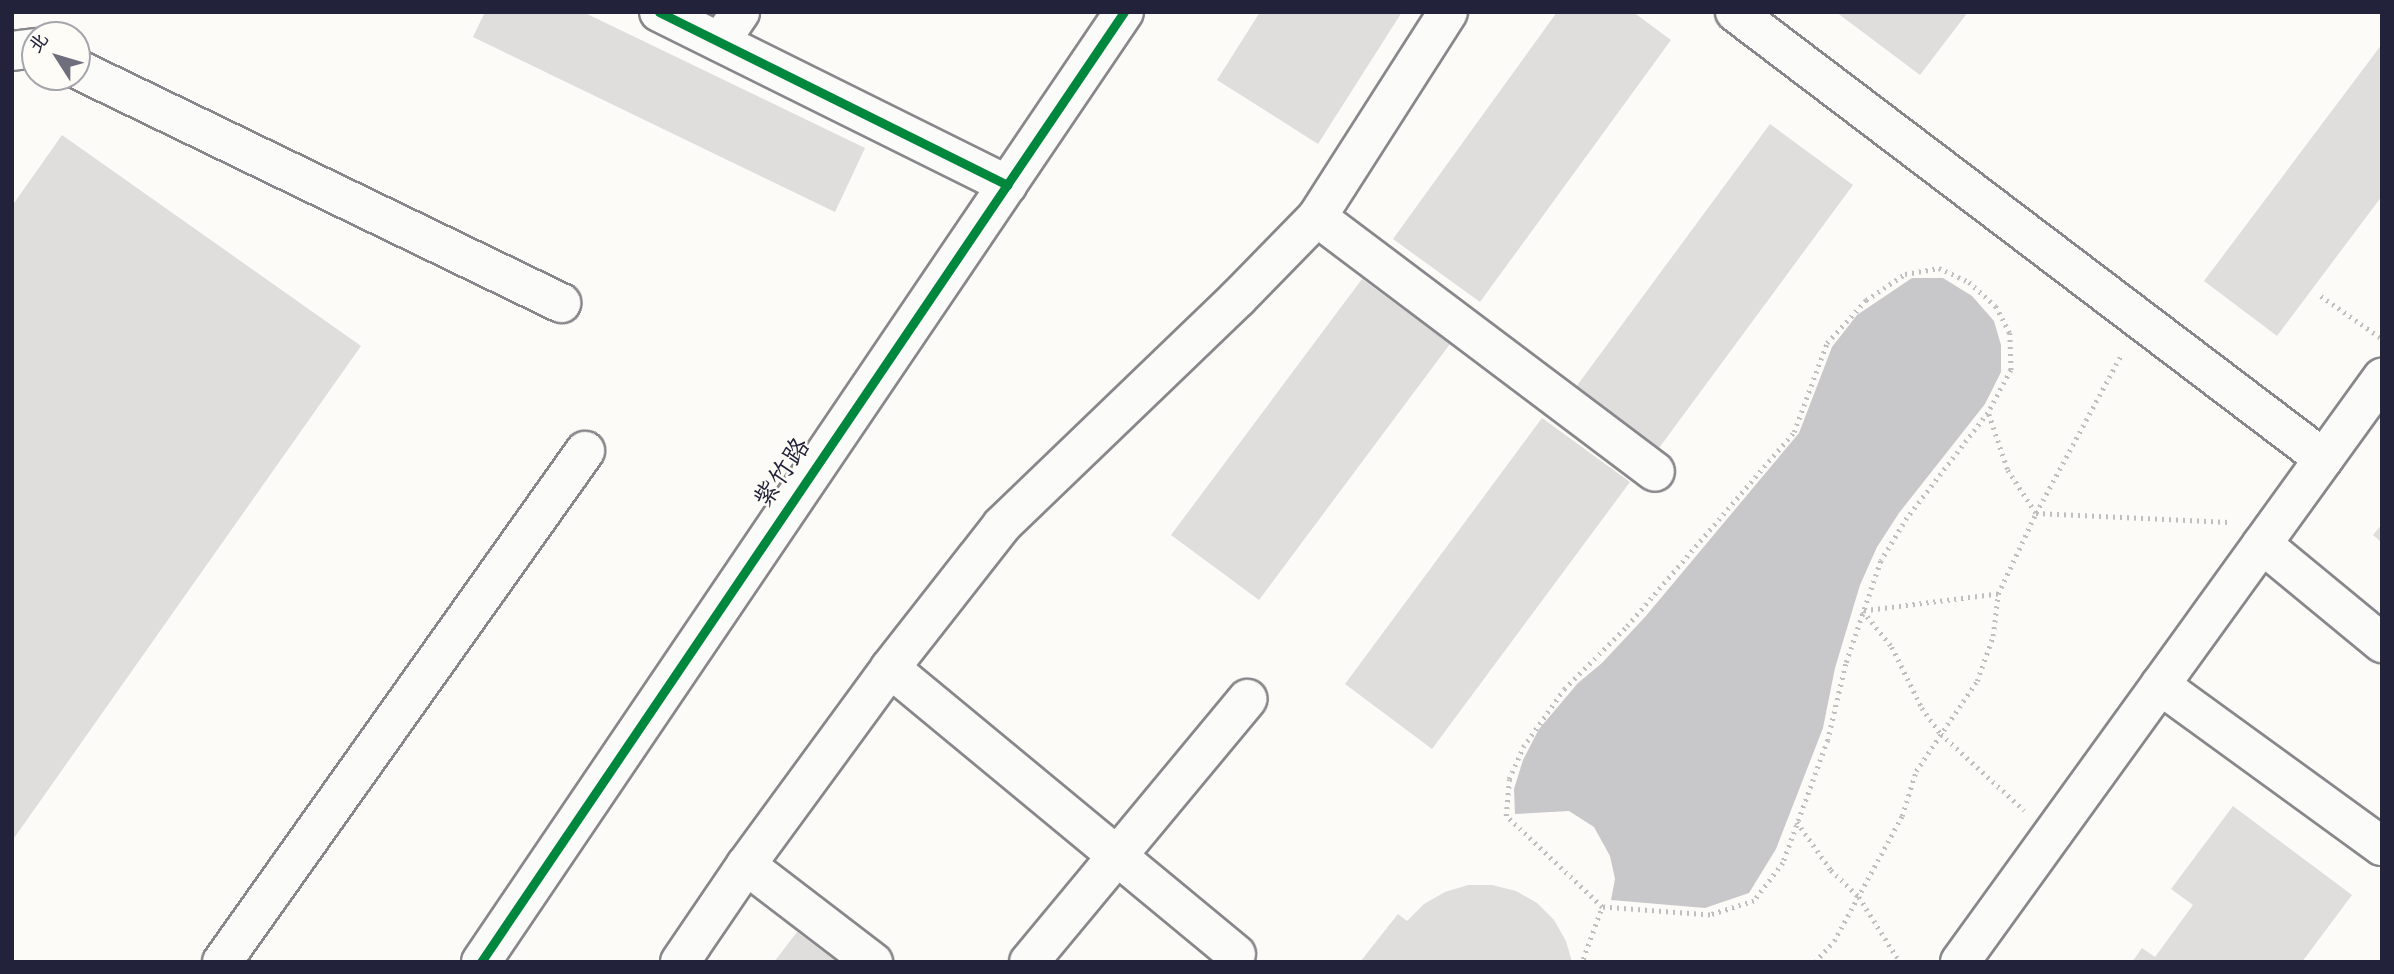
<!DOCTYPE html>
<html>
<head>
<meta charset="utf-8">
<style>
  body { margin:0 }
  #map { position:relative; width:2394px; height:974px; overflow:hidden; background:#fcfbf8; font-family:"Gochi Hand","LXGW WenKai TC",sans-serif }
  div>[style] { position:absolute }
  .water>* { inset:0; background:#c8c8ca }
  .building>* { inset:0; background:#dfdedd }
  .path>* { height:4.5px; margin-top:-2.25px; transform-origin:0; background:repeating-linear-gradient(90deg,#bfbfc0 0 2px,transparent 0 7px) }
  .roads { filter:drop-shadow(2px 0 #88888c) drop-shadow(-2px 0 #88888c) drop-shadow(0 2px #88888c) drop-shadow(0 -2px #88888c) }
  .minor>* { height:38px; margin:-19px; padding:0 19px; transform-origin:19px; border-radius:19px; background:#fbfbf9 }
  .cycleway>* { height:9px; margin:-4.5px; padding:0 4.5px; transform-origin:4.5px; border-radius:4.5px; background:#00873e }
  span { translate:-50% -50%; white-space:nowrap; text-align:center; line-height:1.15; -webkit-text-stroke:5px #fdfcf7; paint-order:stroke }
  .street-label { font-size:26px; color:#22223b }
  .frame { position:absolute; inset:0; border:14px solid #22223b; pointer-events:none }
  .north { position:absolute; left:21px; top:21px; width:70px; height:70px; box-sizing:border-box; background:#fdfcf7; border:2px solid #a5a5ac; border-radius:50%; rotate:307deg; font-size:19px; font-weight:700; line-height:28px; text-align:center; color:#22223b }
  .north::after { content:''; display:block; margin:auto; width:24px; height:32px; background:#6e6e7d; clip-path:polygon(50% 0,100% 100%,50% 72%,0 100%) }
</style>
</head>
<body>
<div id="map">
  <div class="water">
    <i style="clip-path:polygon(1912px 278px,1943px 278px,1972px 296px,1994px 321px,2001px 345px,2001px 372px,1985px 404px,1899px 513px,1877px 547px,1860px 585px,1835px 668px,1823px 728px,1776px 849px,1749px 893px,1705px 908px,1611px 900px,1615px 879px,1610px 856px,1594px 827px,1569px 811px,1515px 814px,1514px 789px,1523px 760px,1539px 729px,1578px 683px,1602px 663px,1645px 617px,1799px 433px,1832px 347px,1857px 315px)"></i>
  </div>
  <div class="building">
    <i style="clip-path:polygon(485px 12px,583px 12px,865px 148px,835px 212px,473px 37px)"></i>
    <i style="clip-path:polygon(1260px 12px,1402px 12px,1318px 144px,1217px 80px)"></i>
    <i style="clip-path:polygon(1557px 12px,1633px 12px,1671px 40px,1480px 302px,1393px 239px)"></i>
    <i style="clip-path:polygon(1836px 12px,1968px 12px,1920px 75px)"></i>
    <i style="clip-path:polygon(2382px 44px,2382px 196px,2277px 336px,2204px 281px)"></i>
    <i style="clip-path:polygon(1770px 124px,1853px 185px,1659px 448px,1576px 387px)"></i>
    <i style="clip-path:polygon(62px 135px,361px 346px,12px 841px,12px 206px)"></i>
    <i style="clip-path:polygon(1362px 279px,1450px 344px,1259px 600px,1171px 535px)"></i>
    <i style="clip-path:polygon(1542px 418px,1630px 482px,1432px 749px,1345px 684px)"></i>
    <i style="clip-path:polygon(2382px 524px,2382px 543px,2373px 535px)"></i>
    <i style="clip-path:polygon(2233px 806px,2352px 895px,2302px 962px,2132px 962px,2142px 948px,2155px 957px,2193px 905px,2171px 889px)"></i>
    <i style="clip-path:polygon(1468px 885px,1492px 885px,1516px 891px,1537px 903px,1554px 920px,1566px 941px,1572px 962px,1360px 962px,1398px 914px,1407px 921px,1424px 904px,1445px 892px)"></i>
    <i style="clip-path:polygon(797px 932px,837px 962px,774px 962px)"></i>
  </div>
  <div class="path">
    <i style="left:1939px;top:268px;width:33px;rotate:25deg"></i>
    <i style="left:1969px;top:282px;width:36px;rotate:42deg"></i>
    <i style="left:1996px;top:306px;width:30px;rotate:63deg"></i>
    <i style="left:2010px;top:333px;width:37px;rotate:88deg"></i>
    <i style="left:2011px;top:370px;width:49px;rotate:118.1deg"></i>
    <i style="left:1988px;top:413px;width:133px;rotate:127.6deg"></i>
    <i style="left:1907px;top:518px;width:50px;rotate:121.2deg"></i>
    <i style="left:1881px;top:561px;width:109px;rotate:108.8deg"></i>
    <i style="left:1846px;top:664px;width:78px;rotate:103.3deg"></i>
    <i style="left:1828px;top:740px;width:131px;rotate:110.1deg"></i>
    <i style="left:1783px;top:863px;width:48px;rotate:127.3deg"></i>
    <i style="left:1754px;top:901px;width:46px;rotate:162.3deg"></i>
    <i style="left:1710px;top:915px;width:108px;rotate:-175.8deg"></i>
    <i style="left:1602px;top:907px;width:132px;rotate:-136.5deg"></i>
    <i style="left:1506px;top:816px;width:37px;rotate:-85deg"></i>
    <i style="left:1509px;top:779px;width:35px;rotate:-66deg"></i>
    <i style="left:1523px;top:747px;width:71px;rotate:-54.7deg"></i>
    <i style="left:1564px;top:689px;width:89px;rotate:-45deg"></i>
    <i style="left:1627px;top:626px;width:256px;rotate:-49.3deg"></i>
    <i style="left:1794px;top:432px;width:95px;rotate:-69.7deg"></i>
    <i style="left:1827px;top:343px;width:58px;rotate:-47.8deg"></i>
    <i style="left:1866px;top:300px;width:47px;rotate:-33.7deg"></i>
    <i style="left:1905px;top:274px;width:35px;rotate:-10deg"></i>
    <i style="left:2321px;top:296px;width:73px;rotate:35deg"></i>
    <i style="left:1989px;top:414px;width:59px;rotate:71.3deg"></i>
    <i style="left:2008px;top:470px;width:51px;rotate:56.9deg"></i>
    <i style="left:2036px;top:513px;width:193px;rotate:2.7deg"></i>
    <i style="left:1998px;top:594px;width:136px;rotate:172.8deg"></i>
    <i style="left:1863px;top:611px;width:46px;rotate:51.1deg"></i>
    <i style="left:1892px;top:647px;width:68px;rotate:63.8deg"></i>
    <i style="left:1922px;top:708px;width:32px;rotate:54deg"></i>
    <i style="left:1941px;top:734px;width:113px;rotate:42.5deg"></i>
    <i style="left:1797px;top:822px;width:59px;rotate:54.7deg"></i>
    <i style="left:1831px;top:870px;width:39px;rotate:44deg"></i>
    <i style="left:1859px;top:897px;width:77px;rotate:57.8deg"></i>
    <i style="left:1584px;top:962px;width:3px;rotate:-108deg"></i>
    <i style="left:1583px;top:959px;width:55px;rotate:-69.9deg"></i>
    <i style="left:1815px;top:962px;width:28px;rotate:-48deg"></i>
    <i style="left:1834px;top:941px;width:142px;rotate:-61.5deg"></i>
    <i style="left:1902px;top:816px;width:47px;rotate:-72.7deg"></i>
    <i style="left:1916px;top:771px;width:109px;rotate:-55.9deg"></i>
    <i style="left:1977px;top:681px;width:48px;rotate:-70.4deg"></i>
    <i style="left:1993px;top:636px;width:42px;rotate:-83.2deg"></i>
    <i style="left:1998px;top:594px;width:89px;rotate:-64.9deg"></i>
    <i style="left:2036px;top:513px;width:179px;rotate:-61.7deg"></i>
  </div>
  <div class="roads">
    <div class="minor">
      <i style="left:659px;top:12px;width:389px;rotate:26.4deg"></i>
      <i style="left:1735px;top:12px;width:739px;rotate:37.2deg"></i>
      <i style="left:720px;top:42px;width:36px;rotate:-56deg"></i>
      <i style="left:12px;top:51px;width:23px;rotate:-7deg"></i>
      <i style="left:77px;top:69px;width:538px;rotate:25.8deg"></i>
      <i style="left:1317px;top:217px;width:423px;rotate:37deg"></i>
      <i style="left:2262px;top:544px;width:156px;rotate:39.5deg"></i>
      <i style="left:890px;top:668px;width:449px;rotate:39.6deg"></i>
      <i style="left:2160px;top:685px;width:274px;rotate:36deg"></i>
      <i style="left:746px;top:865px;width:160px;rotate:37.4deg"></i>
      <i style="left:222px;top:962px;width:627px;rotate:-54.61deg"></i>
      <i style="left:481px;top:962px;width:1147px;rotate:-55.91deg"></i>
      <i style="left:680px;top:962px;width:117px;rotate:-55.8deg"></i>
      <i style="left:746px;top:865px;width:244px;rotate:-53.8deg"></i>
      <i style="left:890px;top:668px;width:182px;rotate:-51.9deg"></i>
      <i style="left:1002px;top:525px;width:327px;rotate:-43.9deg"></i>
      <i style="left:1238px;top:298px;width:113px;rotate:-45.7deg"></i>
      <i style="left:1317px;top:217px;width:243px;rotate:-57.4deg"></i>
      <i style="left:1029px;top:962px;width:342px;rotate:-50.3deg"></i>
      <i style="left:1960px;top:962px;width:721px;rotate:-54.15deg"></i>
    </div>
  </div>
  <div class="cycleway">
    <i style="left:659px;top:12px;width:389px;rotate:26.4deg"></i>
    <i style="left:481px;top:962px;width:1147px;rotate:-55.91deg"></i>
  </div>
  <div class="street-label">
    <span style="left:785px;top:475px;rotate:-56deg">紫竹路</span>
  </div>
  <div class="frame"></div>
  <div class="north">北</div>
</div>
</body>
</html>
